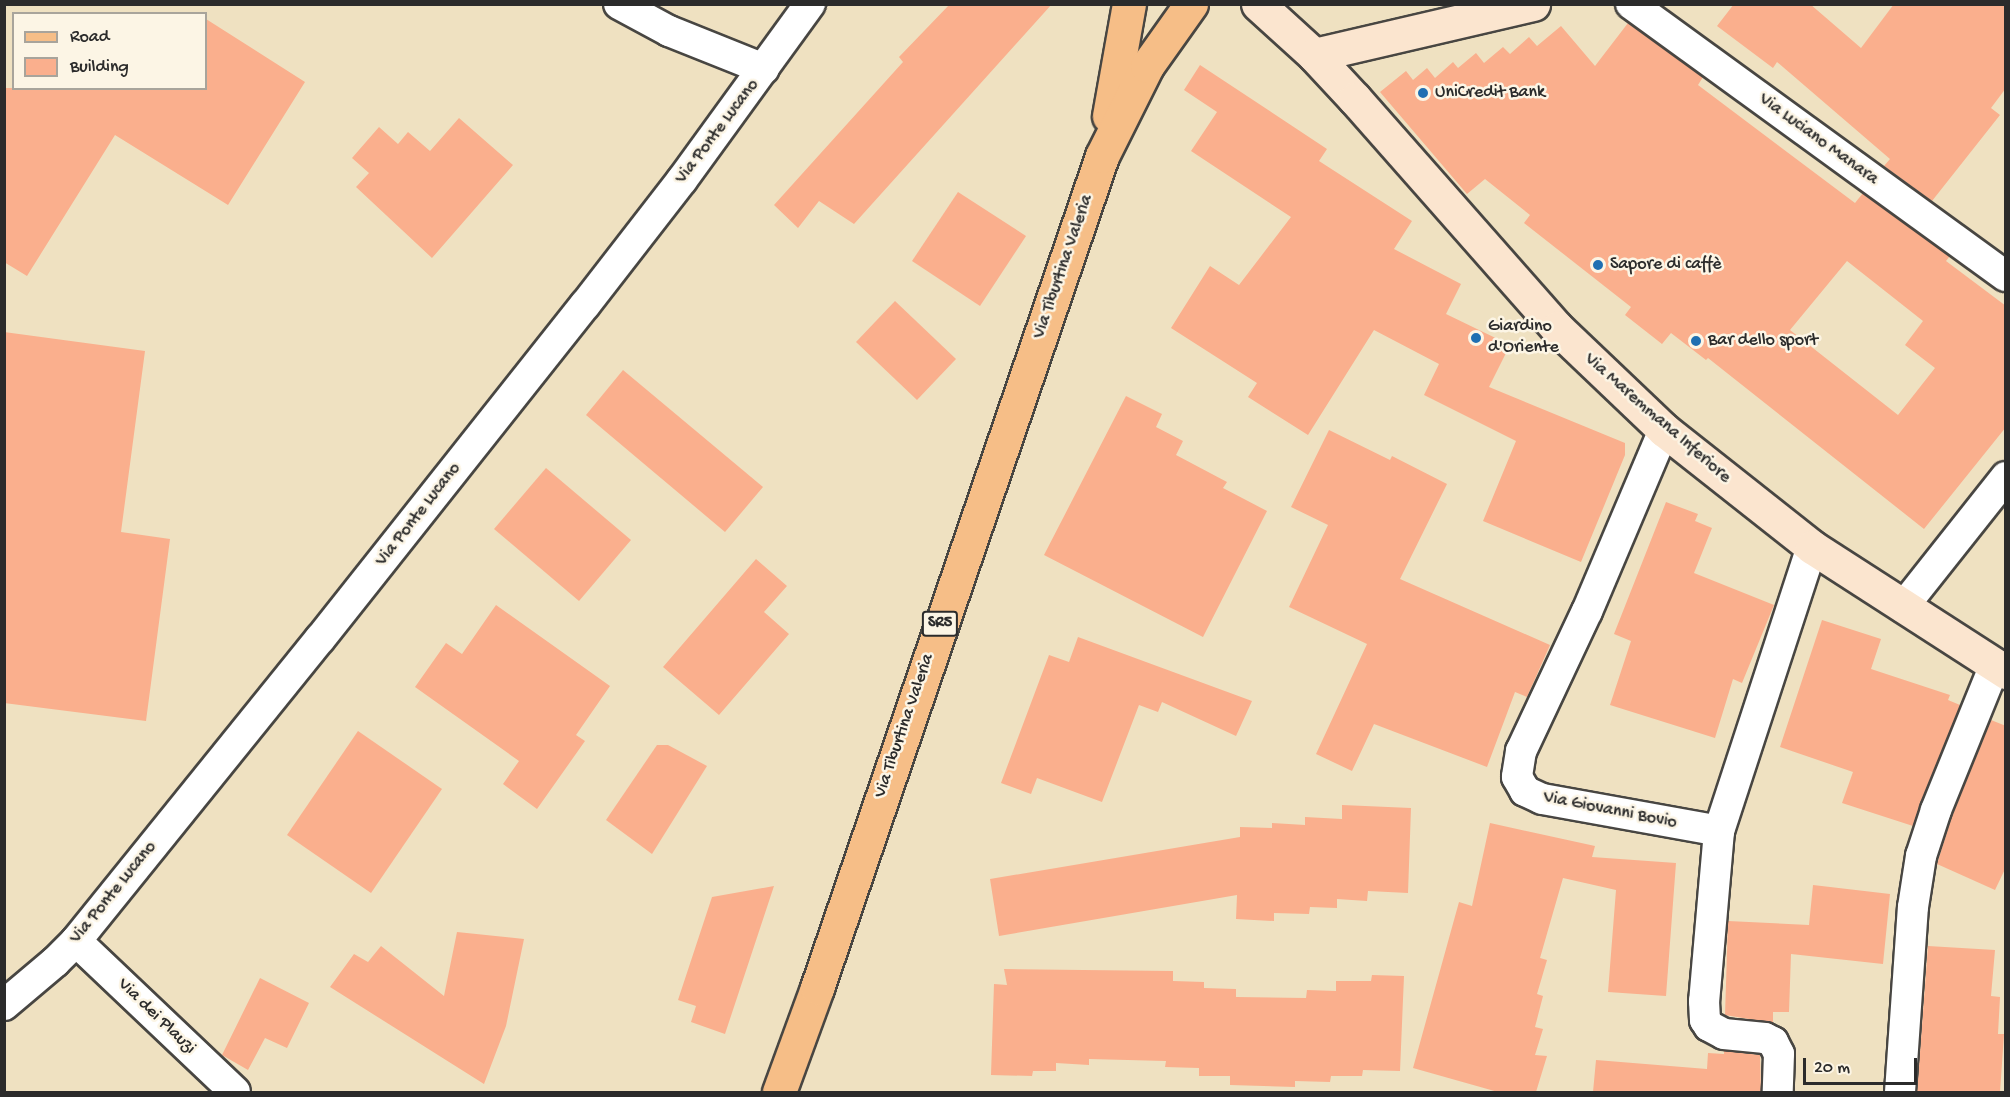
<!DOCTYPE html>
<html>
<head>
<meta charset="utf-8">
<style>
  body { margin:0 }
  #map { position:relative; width:2010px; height:1097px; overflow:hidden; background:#efe1c1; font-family:"Gochi Hand",sans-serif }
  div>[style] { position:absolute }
  .building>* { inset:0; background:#faaf8d }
  .roads { filter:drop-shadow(2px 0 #484642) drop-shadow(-2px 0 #484642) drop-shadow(0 2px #484642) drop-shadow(0 -2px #484642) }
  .street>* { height:30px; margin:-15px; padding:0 15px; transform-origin:15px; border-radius:15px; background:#fff }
  .secondary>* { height:33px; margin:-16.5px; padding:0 16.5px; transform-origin:16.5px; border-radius:16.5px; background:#fbe5cf }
  .primary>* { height:33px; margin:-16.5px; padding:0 16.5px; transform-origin:16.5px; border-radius:16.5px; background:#f6be87 }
  .dots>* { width:16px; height:16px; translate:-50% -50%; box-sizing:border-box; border:3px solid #fcf5e5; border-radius:50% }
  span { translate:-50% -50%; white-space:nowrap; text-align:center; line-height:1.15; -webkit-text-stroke:5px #fcf5e5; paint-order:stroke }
  .shield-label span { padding:2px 4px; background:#fcf5e5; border:2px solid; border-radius:4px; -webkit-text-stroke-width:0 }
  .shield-label { font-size:16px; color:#2b2b2b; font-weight:700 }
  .poi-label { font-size:18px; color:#2b2b2b }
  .left { translate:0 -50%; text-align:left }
  .street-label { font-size:18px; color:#2b2b2b }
  .frame { position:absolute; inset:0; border:6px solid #2b2b2b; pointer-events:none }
  .legend { position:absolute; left:12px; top:12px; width:195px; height:78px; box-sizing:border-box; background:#fcf5e5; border:2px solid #a8a49b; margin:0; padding:8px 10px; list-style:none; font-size:18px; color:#2b2b2b }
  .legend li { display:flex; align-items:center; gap:12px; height:30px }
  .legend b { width:30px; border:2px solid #a8a49b }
  .scale { position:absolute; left:1803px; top:1058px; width:114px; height:27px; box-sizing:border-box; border:3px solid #2b2b2b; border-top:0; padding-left:8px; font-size:18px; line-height:21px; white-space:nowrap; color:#2b2b2b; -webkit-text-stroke:4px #fcf5e5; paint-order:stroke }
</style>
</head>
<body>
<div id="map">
  <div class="building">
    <i style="clip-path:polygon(950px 4px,1052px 4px,854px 224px,819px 201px,798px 228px,774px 205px,903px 62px,899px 57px)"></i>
    <i style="clip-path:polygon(1734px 4px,1810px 4px,1861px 48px,1894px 4px,2006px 4px,2006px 88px,1991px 108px,2000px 115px,1932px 201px,1884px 166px,1890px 159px,1777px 62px,1773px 68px,1717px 26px)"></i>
    <i style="clip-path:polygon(206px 19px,305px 82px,228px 205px,115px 135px,27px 276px,4px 262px,4px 88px,206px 88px)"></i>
    <i style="clip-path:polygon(evenodd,1628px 23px,1703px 77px,1698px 85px,1855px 203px,1863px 193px,1950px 256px,1946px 261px,2006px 306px,2006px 427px,1924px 529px,1708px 358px,1706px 360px,1671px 333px,1662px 344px,1625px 315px,1631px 307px,1524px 223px,1530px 215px,1485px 179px,1467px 194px,1380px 92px,1406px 71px,1413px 80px,1427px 68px,1435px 78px,1453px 62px,1458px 68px,1476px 53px,1484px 63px,1503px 47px,1510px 54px,1529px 37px,1537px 46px,1561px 26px,1595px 66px,1628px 23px,1847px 261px,1923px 321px,1905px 345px,1935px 368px,1898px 415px,1790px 330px,1847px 261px)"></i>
    <i style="clip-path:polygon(1200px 65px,1327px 149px,1319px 161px,1412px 221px,1394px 249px,1461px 284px,1446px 314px,1510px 345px,1489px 387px,1625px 443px,1625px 455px,1581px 562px,1483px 521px,1516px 441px,1424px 395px,1439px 364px,1374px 330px,1308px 435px,1248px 397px,1257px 383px,1171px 328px,1210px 266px,1239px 285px,1291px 217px,1191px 151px,1217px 112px,1184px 90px)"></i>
    <i style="clip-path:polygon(459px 118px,513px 165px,432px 258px,356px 187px,369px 173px,352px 158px,379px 127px,398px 144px,408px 132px,430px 151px)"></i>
    <i style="clip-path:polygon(958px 192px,1026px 236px,980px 306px,912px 261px)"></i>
    <i style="clip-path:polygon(895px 301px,956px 359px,917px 400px,856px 342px)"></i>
    <i style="clip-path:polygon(4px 332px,145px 351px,121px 532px,170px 539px,146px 721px,4px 703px)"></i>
    <i style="clip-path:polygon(623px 370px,763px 487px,725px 532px,586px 415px)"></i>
    <i style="clip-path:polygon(1126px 396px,1162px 414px,1156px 427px,1183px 441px,1176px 455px,1227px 482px,1223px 488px,1267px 511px,1203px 637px,1044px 555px)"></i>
    <i style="clip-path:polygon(1329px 430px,1390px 460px,1392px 456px,1447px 484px,1400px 579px,1550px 645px,1527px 697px,1515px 692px,1487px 767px,1374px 724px,1352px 771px,1316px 754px,1367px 644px,1289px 607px,1328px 525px,1291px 507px)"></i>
    <i style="clip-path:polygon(546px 468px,631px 540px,579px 601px,494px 529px)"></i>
    <i style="clip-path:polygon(1666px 502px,1698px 514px,1695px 521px,1712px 528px,1694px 573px,1774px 605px,1742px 683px,1733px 679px,1715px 738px,1610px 705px,1631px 641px,1614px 634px)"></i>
    <i style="clip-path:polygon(756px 559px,787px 586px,764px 612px,789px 634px,719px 715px,663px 667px)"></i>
    <i style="clip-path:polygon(496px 605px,610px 686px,576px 735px,585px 741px,537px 809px,503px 784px,519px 761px,415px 687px,446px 643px,462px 654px)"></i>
    <i style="clip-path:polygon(1822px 620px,1881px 639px,1871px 669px,1950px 695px,1948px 700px,1960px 705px,1913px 826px,1842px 803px,1853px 772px,1780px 747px)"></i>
    <i style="clip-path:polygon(1078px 637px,1252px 701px,1236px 736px,1162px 702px,1158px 712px,1139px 705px,1102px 802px,1037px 778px,1031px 794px,1001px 783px,1049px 655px,1069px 662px)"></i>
    <i style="clip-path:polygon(1991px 720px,2006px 726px,2006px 867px,1995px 890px,1937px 864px,1952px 816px)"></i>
    <i style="clip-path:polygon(358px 731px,442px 789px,371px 893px,287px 835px)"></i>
    <i style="clip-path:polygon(657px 745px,668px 745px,707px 766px,652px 854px,606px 820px)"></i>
    <i style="clip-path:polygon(1342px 805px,1411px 808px,1408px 893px,1368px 891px,1367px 901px,1337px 899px,1337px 908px,1310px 907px,1309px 914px,1274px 913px,1274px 921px,1236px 919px,1237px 895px,999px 936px,990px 879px,1240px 837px,1240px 827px,1272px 828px,1272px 823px,1305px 825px,1305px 817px,1342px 819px)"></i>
    <i style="clip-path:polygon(1490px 823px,1595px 846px,1592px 857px,1676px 863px,1666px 996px,1608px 992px,1616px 890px,1563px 878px,1540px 958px,1547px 960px,1537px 994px,1543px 996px,1535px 1027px,1543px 1029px,1535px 1055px,1547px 1056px,1536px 1092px,1498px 1092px,1413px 1068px,1459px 902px,1472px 906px)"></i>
    <i style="clip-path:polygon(1813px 885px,1890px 894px,1883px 964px,1791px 954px,1789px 1012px,1773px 1012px,1773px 1023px,1725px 1015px,1728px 921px,1809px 925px)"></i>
    <i style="clip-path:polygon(774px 886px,725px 1034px,691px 1022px,696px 1006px,678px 1000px,712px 897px)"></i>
    <i style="clip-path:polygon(457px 932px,524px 939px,506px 1026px,484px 1084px,330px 987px,354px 954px,368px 962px,381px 946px,444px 996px)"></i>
    <i style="clip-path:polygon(1928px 946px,1995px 950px,1991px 996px,2000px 997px,1998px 1034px,2004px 1034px,2000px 1092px,1917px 1092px)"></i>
    <i style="clip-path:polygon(1004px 969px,1173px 971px,1173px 981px,1204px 982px,1204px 988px,1236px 989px,1236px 997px,1306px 998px,1307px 990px,1336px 991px,1336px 981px,1371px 981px,1372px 975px,1404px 976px,1400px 1071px,1363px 1070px,1362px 1076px,1331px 1076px,1330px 1082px,1295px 1081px,1295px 1087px,1230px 1085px,1230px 1076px,1199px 1076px,1199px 1068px,1165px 1067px,1166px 1061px,1089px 1059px,1089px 1065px,1056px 1063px,1056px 1071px,1033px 1071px,1032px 1076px,991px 1075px,994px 984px,1007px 985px)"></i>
    <i style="clip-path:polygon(260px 978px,309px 1003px,287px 1048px,265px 1038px,248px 1070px,222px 1055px)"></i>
    <i style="clip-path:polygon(1724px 1051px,1760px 1055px,1761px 1092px,1593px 1092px,1596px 1060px,1707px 1069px,1708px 1053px,1724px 1054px)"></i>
  </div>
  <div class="roads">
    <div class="street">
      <i style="left:619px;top:4px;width:57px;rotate:28.4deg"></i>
      <i style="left:669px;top:31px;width:102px;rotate:21.8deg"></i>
      <i style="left:1631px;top:4px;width:463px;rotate:36deg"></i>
      <i style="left:1664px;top:430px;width:197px;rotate:113deg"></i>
      <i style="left:1587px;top:611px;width:155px;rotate:115.2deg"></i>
      <i style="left:1521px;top:751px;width:26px;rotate:99deg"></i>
      <i style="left:1517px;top:777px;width:16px;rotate:60deg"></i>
      <i style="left:1525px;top:791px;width:19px;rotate:25deg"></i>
      <i style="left:1542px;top:799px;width:180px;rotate:10.2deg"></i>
      <i style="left:1719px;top:831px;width:299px;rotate:-71.9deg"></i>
      <i style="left:1903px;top:607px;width:166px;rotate:-51.6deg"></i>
      <i style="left:1719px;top:831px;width:171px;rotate:95deg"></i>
      <i style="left:1704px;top:1001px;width:19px;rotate:87deg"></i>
      <i style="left:1705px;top:1020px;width:7px;rotate:56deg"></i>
      <i style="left:1709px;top:1026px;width:17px;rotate:28deg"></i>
      <i style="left:1724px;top:1034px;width:41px;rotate:5.6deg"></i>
      <i style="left:1765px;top:1038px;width:9px;rotate:27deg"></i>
      <i style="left:1773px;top:1042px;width:13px;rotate:63deg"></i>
      <i style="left:1779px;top:1054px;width:38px;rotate:92deg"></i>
      <i style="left:76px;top:941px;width:219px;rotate:43.5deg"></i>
      <i style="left:4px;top:1005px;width:67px;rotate:-40.1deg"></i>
      <i style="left:55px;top:962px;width:30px;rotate:-45deg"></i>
      <i style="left:76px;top:941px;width:388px;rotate:-51.1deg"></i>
      <i style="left:320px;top:639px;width:426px;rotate:-51.6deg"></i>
      <i style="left:585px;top:305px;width:158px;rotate:-52.2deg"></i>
      <i style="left:682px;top:180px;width:218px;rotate:-54deg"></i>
      <i style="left:1900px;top:1092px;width:185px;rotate:-86deg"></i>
      <i style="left:1913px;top:907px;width:52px;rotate:-81.1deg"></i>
      <i style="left:1921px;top:856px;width:48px;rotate:-71.9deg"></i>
      <i style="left:1936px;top:810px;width:157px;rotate:-67.9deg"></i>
    </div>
    <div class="secondary">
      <i style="left:1258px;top:4px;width:76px;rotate:42.3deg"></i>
      <i style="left:1314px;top:55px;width:60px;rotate:47deg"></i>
      <i style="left:1355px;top:99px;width:305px;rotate:48.6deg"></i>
      <i style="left:1557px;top:328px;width:148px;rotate:43.6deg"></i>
      <i style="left:1664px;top:430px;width:189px;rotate:38.3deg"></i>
      <i style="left:1812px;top:547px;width:231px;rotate:32.8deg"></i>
      <i style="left:1314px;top:55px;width:225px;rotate:-13.1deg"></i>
    </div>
    <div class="primary">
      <i style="left:1109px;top:116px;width:114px;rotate:-79.9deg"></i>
      <i style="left:779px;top:1092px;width:111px;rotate:-69.9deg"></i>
      <i style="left:817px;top:988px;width:879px;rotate:-71.09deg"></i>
      <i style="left:1102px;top:156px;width:101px;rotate:-63.4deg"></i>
      <i style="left:1147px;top:66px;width:76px;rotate:-54.6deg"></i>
    </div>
  </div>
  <div class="dots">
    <i style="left:1423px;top:93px;background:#1f6fb2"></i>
    <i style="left:1598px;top:265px;background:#1f6fb2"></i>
    <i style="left:1476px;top:338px;background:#1f6fb2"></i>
    <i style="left:1696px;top:341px;background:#1f6fb2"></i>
  </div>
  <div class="shield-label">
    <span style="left:940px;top:624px">SR5</span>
  </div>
  <div class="poi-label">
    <span class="left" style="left:1435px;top:93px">UniCredit Bank</span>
    <span class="left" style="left:1610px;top:265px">Sapore di caffè</span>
    <span class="left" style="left:1488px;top:338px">Giardino<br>d'Oriente</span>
    <span class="left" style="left:1708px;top:341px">Bar dello sport</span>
  </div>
  <div class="street-label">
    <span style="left:718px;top:132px;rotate:-53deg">Via Ponte Lucano</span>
    <span style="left:1818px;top:140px;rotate:36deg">Via Luciano Manara</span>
    <span style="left:1064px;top:267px;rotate:-71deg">Via Tiburtina Valeria</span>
    <span style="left:1657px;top:419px;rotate:41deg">Via Maremmana Inferiore</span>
    <span style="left:419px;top:515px;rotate:-52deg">Via Ponte Lucano</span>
    <span style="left:905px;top:726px;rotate:-71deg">Via Tiburtina Valeria</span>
    <span style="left:1610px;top:811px;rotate:11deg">Via Giovanni Bovio</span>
    <span style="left:114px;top:893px;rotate:-51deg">Via Ponte Lucano</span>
    <span style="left:156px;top:1017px;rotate:44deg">Via dei Plauzi</span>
  </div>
  <div class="frame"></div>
  <ul class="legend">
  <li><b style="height:8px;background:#f6be87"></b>Road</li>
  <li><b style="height:16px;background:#faaf8d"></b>Building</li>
  </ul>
  <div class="scale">20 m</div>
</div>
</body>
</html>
